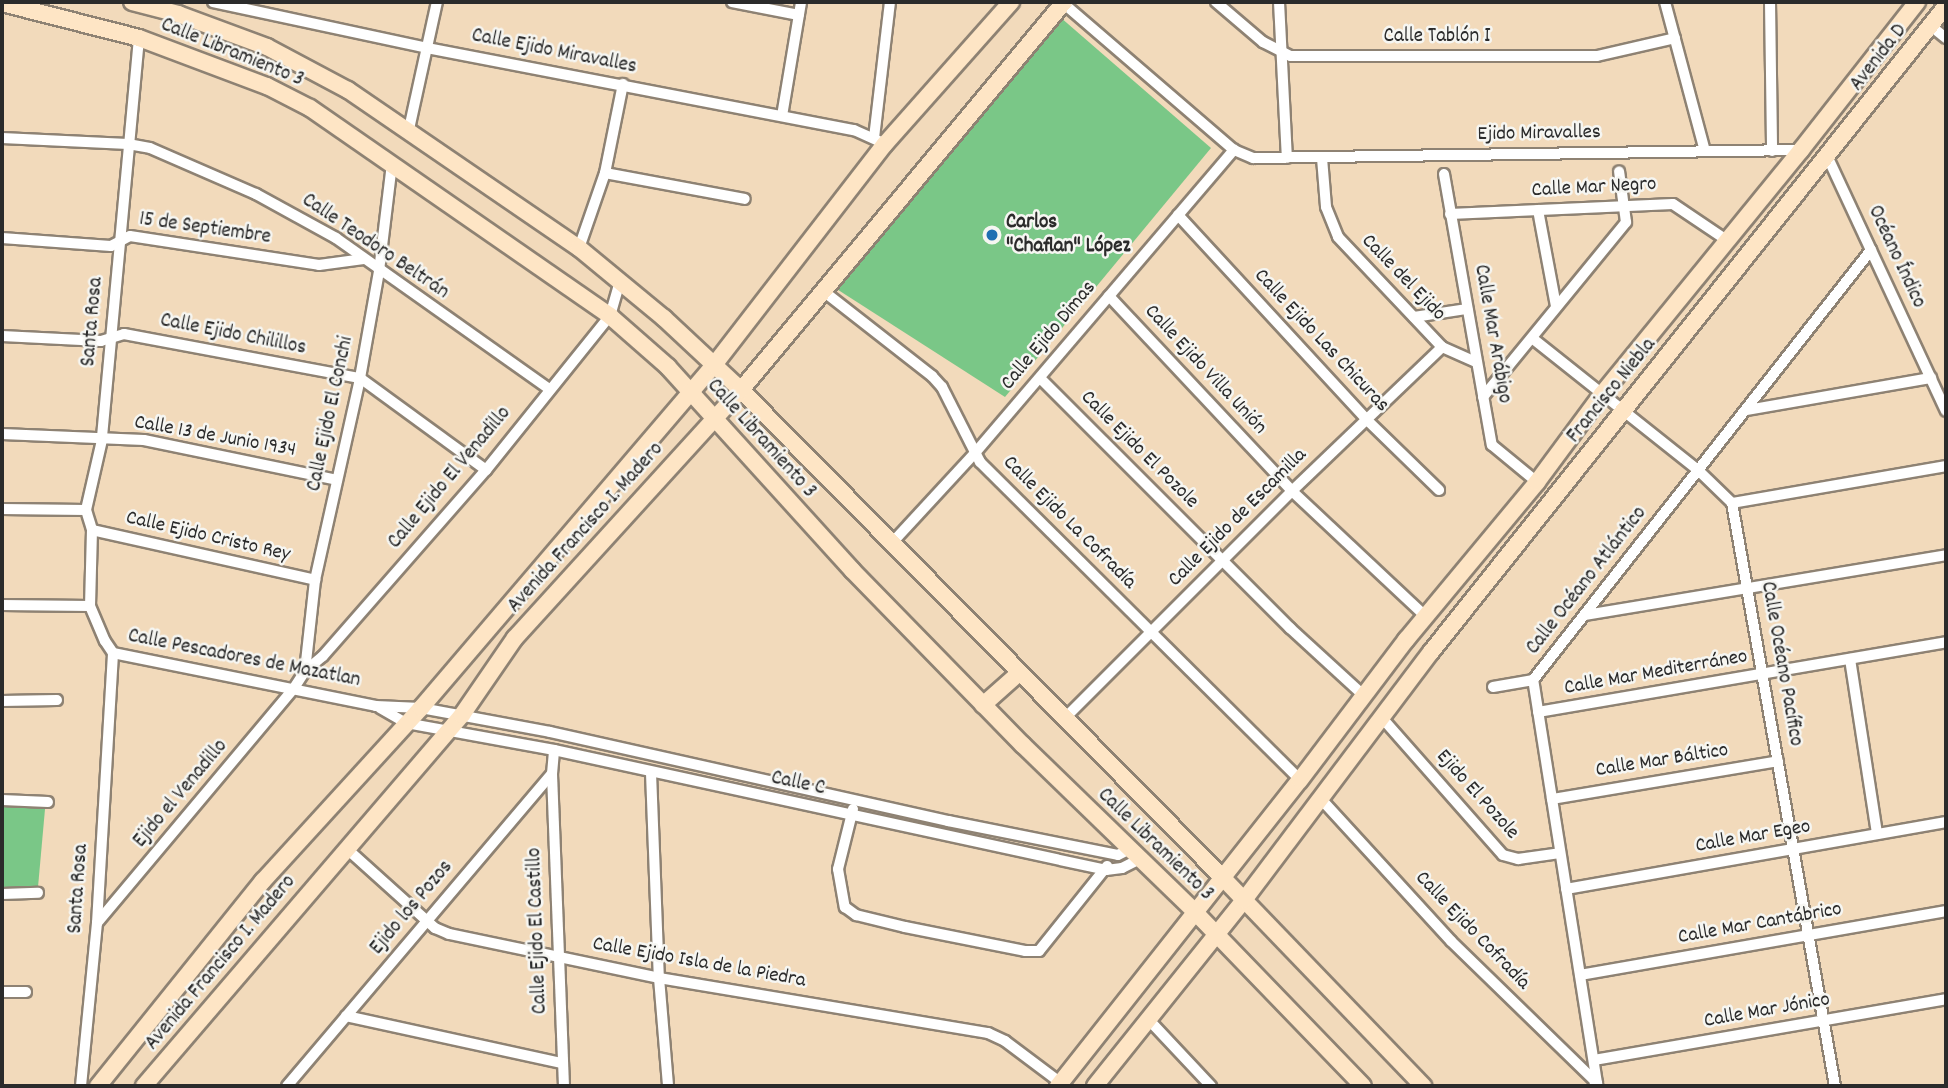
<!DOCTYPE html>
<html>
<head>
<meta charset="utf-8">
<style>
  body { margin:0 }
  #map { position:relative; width:1948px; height:1088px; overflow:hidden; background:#f2dabb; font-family:Dekko,sans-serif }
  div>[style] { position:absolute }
  .green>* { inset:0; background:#7ac787 }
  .roads { filter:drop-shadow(2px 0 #8e8273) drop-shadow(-2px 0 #8e8273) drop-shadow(0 2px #8e8273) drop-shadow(0 -2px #8e8273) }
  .street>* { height:10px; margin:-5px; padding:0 5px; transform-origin:5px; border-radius:5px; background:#fff }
  .secondary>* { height:16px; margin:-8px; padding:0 8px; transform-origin:8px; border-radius:8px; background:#fee5c5 }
  .dots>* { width:19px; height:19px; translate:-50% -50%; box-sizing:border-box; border:4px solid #f6f6f2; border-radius:50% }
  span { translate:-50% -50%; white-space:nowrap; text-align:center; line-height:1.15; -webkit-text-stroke:5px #f6f6f2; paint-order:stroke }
  .street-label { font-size:21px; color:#2b2b2b }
  .poi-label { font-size:21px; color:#2b2b2b; font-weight:700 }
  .left { translate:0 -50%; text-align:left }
  .frame { position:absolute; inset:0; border:4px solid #2b2b2b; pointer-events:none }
</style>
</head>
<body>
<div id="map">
  <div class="green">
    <i style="clip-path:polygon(1060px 17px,1211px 148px,1005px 397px,832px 286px)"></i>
    <i style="clip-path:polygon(2px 795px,46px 798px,38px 887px,2px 887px)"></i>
  </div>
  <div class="roads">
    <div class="street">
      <i style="left:213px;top:2px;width:219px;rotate:12.1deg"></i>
      <i style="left:427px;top:48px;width:435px;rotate:10.9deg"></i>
      <i style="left:854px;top:130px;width:34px;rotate:24deg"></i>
      <i style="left:732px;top:2px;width:68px;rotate:11deg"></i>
      <i style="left:1216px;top:2px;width:62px;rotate:40.4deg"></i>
      <i style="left:1263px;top:42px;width:30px;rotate:27deg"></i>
      <i style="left:1290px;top:56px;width:307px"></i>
      <i style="left:1597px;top:56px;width:80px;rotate:-13deg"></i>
      <i style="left:1279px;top:2px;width:156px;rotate:87.1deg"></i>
      <i style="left:1665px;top:2px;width:154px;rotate:75deg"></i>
      <i style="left:1770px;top:2px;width:149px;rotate:89.2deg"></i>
      <i style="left:1063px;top:3px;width:225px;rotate:40.7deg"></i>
      <i style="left:1234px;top:150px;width:21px;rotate:23deg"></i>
      <i style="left:1253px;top:158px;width:548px;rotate:-0.84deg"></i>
      <i style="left:1931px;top:26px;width:19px;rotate:39deg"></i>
      <i style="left:139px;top:38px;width:404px;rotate:95.3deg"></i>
      <i style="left:102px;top:440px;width:72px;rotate:102.9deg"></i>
      <i style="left:86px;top:510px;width:21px;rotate:73deg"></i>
      <i style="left:92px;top:530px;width:76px;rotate:91.5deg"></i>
      <i style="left:90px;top:606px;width:38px;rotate:67deg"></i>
      <i style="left:105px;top:641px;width:14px;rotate:56deg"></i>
      <i style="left:113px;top:653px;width:268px;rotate:11.4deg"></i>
      <i style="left:376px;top:706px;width:45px;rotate:2.5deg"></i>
      <i style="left:421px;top:708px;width:131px;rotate:10.5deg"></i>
      <i style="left:550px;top:732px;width:408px;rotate:12.6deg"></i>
      <i style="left:948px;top:821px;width:173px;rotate:11.3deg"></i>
      <i style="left:1118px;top:855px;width:11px;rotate:-27deg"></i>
      <i style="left:782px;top:116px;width:116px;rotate:-80.5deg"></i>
      <i style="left:409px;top:129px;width:130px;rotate:-77.6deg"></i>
      <i style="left:2px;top:138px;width:126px;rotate:2.7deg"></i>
      <i style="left:128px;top:144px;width:22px;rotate:10deg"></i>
      <i style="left:150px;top:148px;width:116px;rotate:23.5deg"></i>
      <i style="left:256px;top:194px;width:91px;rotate:28.8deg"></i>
      <i style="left:336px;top:238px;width:261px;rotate:35.3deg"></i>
      <i style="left:874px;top:138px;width:137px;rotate:-83.3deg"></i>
      <i style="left:1322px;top:158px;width:49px;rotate:85.3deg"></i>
      <i style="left:1326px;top:207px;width:32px;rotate:68deg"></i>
      <i style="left:1338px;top:237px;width:151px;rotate:46.6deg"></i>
      <i style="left:1442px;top:347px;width:37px;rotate:24deg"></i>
      <i style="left:1828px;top:158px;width:279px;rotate:65deg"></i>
      <i style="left:605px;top:173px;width:142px;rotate:10.5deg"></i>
      <i style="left:1444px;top:174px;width:275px;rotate:80deg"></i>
      <i style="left:1492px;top:445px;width:58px;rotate:39.4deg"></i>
      <i style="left:1538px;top:210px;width:98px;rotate:79.4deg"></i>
      <i style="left:1450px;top:214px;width:223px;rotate:-2.6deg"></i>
      <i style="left:1673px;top:204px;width:66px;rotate:33.9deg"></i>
      <i style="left:1178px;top:215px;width:277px;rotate:47.3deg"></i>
      <i style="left:1366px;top:419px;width:102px;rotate:44.2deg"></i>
      <i style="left:2px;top:238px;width:109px;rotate:4.2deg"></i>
      <i style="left:111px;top:246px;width:21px;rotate:-28deg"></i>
      <i style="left:130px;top:236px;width:191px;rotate:8.7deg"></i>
      <i style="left:319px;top:265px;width:45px;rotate:-7.6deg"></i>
      <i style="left:579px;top:248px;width:79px;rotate:-70.9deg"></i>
      <i style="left:605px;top:173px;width:91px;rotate:-78.6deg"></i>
      <i style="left:822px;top:290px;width:140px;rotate:38deg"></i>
      <i style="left:932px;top:376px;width:15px;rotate:48deg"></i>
      <i style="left:942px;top:387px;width:84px;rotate:63.1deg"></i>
      <i style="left:980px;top:462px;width:451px;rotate:44.8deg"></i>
      <i style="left:1109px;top:296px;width:267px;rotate:46.8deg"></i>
      <i style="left:1292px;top:491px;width:183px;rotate:43.2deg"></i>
      <i style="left:1414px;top:317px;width:54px;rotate:-8.6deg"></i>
      <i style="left:2px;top:336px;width:99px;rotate:2.9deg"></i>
      <i style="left:101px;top:341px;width:24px;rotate:-17deg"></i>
      <i style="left:124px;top:334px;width:240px;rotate:10.6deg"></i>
      <i style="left:360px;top:378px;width:156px;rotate:36.1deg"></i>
      <i style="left:1532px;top:338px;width:213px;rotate:38.5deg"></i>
      <i style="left:1699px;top:471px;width:46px;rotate:44.1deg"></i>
      <i style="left:1732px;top:503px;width:592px;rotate:79.98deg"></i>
      <i style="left:1040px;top:378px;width:354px;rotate:45deg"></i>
      <i style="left:1290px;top:628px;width:99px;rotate:42.5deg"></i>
      <i style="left:1483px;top:397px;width:226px;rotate:-50.7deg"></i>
      <i style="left:1626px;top:222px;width:51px;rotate:-97.8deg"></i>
      <i style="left:1747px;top:410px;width:187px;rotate:-9.9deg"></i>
      <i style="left:2px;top:434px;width:142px;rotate:2.4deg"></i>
      <i style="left:144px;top:440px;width:197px;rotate:11.7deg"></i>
      <i style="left:1732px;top:503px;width:217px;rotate:-9.8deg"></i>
      <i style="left:2px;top:509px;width:84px;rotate:0.7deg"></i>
      <i style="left:92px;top:530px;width:229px;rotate:12.6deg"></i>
      <i style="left:891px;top:544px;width:124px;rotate:-47.3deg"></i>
      <i style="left:975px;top:453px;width:399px;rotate:-49.5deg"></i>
      <i style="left:2px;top:605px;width:88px;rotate:0.7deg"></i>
      <i style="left:1585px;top:615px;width:366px;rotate:-9.4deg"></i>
      <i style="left:1850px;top:659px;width:177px;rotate:81.2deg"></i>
      <i style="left:305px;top:671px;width:92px;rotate:-83.7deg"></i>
      <i style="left:315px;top:580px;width:207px;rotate:-77.4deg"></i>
      <i style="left:360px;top:378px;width:109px;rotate:-79.9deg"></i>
      <i style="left:379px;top:271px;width:108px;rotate:-83.1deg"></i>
      <i style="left:1493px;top:687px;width:41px;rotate:-9.9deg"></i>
      <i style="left:2px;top:701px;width:55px;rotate:-1deg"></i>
      <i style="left:380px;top:708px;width:30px;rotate:30deg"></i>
      <i style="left:406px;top:723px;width:150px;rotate:10.3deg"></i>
      <i style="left:554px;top:750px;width:565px;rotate:12.26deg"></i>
      <i style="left:1106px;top:870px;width:16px;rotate:-7deg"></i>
      <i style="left:1122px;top:868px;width:20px;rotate:-27deg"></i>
      <i style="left:1538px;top:712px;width:414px;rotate:-9.7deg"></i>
      <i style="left:1064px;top:719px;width:322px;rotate:-45deg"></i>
      <i style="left:1292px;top:491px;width:208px;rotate:-43.8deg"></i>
      <i style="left:1383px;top:719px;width:181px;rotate:48.6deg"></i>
      <i style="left:1503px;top:855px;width:16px;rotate:15deg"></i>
      <i style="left:1518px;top:859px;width:42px;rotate:-8.1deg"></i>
      <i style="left:651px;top:773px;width:205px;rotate:87.8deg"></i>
      <i style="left:659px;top:978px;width:108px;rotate:85.2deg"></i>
      <i style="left:552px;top:774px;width:312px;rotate:87.8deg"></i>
      <i style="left:1321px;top:799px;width:193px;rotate:47.5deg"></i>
      <i style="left:1451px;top:941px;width:204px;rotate:44.2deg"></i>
      <i style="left:1552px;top:799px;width:229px;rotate:-9.5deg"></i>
      <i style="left:2px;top:800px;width:46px;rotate:2.5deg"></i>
      <i style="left:853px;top:809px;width:62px;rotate:104deg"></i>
      <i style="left:838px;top:869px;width:39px;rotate:80deg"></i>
      <i style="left:845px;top:907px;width:14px;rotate:36deg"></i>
      <i style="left:856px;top:915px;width:50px;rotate:13.8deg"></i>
      <i style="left:905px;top:927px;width:122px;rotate:11.3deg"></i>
      <i style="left:1025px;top:951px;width:14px"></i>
      <i style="left:1039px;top:951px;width:109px;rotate:-51.3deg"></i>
      <i style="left:346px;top:848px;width:120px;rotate:42deg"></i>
      <i style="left:435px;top:928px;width:15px;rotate:23deg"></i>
      <i style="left:449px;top:934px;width:215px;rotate:11.8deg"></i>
      <i style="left:659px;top:978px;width:334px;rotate:9.5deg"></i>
      <i style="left:988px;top:1033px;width:19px;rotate:25deg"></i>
      <i style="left:1005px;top:1041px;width:70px;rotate:36.9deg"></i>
      <i style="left:1566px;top:889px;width:386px;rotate:-10deg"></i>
      <i style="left:2px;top:894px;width:36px;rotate:-2deg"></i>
      <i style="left:97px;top:923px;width:307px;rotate:-50deg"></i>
      <i style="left:294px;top:688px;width:20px;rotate:-57deg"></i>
      <i style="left:305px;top:671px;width:23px;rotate:-40deg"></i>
      <i style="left:323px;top:656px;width:247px;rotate:-48.8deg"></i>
      <i style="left:486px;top:470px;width:198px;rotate:-51.2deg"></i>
      <i style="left:610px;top:316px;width:35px;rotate:-74deg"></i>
      <i style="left:1580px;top:975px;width:372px;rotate:-9.9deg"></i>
      <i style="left:2px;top:992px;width:24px"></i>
      <i style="left:346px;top:1016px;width:221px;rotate:12.3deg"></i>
      <i style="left:1149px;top:1020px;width:91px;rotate:46.8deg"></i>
      <i style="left:1594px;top:1060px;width:357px;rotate:-9.8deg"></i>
      <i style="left:81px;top:1086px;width:164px;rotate:-84.4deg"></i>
      <i style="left:97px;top:923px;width:270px;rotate:-86.6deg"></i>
      <i style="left:287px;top:1086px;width:409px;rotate:-49.7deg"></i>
      <i style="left:552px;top:774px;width:24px;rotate:-85deg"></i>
      <i style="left:1594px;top:1086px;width:4px;rotate:-45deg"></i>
      <i style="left:1597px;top:1083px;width:408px;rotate:-99deg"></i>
      <i style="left:1533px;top:680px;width:547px;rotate:-51.83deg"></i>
    </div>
    <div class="secondary">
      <i style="left:132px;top:2px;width:48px;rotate:14.6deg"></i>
      <i style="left:178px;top:14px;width:95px;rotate:20.3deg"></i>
      <i style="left:267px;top:47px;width:92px;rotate:28deg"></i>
      <i style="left:348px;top:90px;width:280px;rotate:34.4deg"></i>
      <i style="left:579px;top:248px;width:110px;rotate:39.5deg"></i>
      <i style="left:664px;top:318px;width:105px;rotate:43.1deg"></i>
      <i style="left:741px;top:390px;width:686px;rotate:45.35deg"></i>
      <i style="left:1223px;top:878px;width:289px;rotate:46.1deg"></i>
      <i style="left:2px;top:3px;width:141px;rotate:14.3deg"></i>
      <i style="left:139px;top:38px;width:137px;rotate:20.6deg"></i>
      <i style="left:267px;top:86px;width:48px;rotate:27.1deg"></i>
      <i style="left:310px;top:108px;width:365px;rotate:34.7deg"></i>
      <i style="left:610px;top:316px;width:77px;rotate:41.3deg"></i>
      <i style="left:668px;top:367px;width:274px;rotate:47.8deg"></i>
      <i style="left:852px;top:570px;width:245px;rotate:45.7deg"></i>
      <i style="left:1023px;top:745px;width:238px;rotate:44.1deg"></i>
      <i style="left:1194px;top:911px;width:243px;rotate:46deg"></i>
      <i style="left:983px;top:705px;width:48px;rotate:-41.6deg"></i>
      <i style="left:98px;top:1086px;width:263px;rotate:-51.2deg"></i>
      <i style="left:263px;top:881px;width:234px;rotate:-47.6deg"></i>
      <i style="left:421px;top:708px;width:451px;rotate:-49.5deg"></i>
      <i style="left:714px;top:365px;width:279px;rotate:-52.3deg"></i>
      <i style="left:885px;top:144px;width:190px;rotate:-48.4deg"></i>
      <i style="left:144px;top:1086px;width:489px;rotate:-49.4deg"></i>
      <i style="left:462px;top:715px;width:93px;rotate:-55.5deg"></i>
      <i style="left:515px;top:638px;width:336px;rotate:-47.7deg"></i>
      <i style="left:741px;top:390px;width:505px;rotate:-50.22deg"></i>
      <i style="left:1058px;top:1086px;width:390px;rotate:-51.7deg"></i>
      <i style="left:1300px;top:780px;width:176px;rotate:-52.9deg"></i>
      <i style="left:1406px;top:640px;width:205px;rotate:-50.3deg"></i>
      <i style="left:1537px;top:482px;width:109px;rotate:-53.5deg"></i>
      <i style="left:1602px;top:394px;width:315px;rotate:-50.8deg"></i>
      <i style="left:1801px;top:150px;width:188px;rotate:-51.9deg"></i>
      <i style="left:1095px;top:1086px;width:238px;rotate:-51.3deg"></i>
      <i style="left:1244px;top:900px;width:311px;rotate:-53deg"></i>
      <i style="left:1431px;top:652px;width:826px;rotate:-51.44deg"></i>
    </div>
  </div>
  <div class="dots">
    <i style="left:992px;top:235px;background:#1f6fb2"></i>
  </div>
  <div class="street-label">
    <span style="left:1437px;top:37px">Calle Tablón I</span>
    <span style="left:554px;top:52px;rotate:11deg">Calle Ejido Miravalles</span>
    <span style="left:232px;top:53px;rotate:22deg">Calle Libramiento 3</span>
    <span style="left:1879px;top:58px;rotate:-52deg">Avenida D</span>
    <span style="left:1539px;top:134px;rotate:-1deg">Ejido Miravalles</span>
    <span style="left:1594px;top:188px;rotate:-3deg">Calle Mar Negro</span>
    <span style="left:205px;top:229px;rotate:8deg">15 de Septiembre</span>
    <span style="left:375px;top:247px;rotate:34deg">Calle Teodoro Beltrán</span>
    <span style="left:1896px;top:257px;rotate:65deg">Océano Índico</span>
    <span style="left:1403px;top:278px;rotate:46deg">Calle del Ejido</span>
    <span style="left:93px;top:322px;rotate:-85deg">Santa Rosa</span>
    <span style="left:1492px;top:334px;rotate:80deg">Calle Mar Arábigo</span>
    <span style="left:233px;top:335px;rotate:11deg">Calle Ejido Chilillos</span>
    <span style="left:1049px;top:336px;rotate:-50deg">Calle Ejido Dimas</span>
    <span style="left:1321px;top:341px;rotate:47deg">Calle Ejido Las Chicuras</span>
    <span style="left:1205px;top:370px;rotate:47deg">Calle Ejido Villa Unión</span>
    <span style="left:1612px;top:391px;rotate:-51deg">Francisco Niebla</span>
    <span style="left:331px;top:414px;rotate:-78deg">Calle Ejido El Conchi</span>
    <span style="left:215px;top:437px;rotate:10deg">Calle 13 de Junio 1934</span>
    <span style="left:761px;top:439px;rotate:48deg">Calle Libramiento 3</span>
    <span style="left:1139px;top:450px;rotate:45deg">Calle Ejido El Pozole</span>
    <span style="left:450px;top:478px;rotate:-50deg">Calle Ejido El Venadillo</span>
    <span style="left:1238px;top:518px;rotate:-45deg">Calle Ejido de Escamilla</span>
    <span style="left:1069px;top:523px;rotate:45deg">Calle Ejido La Cofradía</span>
    <span style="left:586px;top:528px;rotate:-48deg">Avenida Francisco I. Madero</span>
    <span style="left:208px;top:537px;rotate:13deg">Calle Ejido Cristo Rey</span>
    <span style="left:1587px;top:581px;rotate:-52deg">Calle Océano Atlántico</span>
    <span style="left:244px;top:659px;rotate:11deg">Calle Pescadores de Mazatlan</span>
    <span style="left:1781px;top:664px;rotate:80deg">Calle Océano Pacífico</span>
    <span style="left:1656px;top:673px;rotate:-10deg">Calle Mar Mediterráneo</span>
    <span style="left:1662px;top:761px;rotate:-9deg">Calle Mar Báltico</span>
    <span style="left:798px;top:784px;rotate:12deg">Calle C</span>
    <span style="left:181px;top:794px;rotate:-50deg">Ejido el Venadillo</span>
    <span style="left:1477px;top:795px;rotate:48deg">Ejido El Pozole</span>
    <span style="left:1753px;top:837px;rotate:-10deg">Calle Mar Egeo</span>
    <span style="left:1155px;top:845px;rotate:44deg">Calle Libramiento 3</span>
    <span style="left:79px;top:889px;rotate:-86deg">Santa Rosa</span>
    <span style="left:412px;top:908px;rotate:-50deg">Ejido los Pozos</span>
    <span style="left:1760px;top:924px;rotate:-10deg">Calle Mar Cantábrico</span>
    <span style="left:538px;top:931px;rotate:-92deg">Calle Ejido El Castillo</span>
    <span style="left:1472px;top:931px;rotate:46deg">Calle Ejido Cofradía</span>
    <span style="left:221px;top:963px;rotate:-50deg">Avenida Francisco I. Madero</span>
    <span style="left:699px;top:963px;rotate:10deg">Calle Ejido Isla de la Piedra</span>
    <span style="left:1767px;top:1011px;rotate:-10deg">Calle Mar Jónico</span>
  </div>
  <div class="poi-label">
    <span class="left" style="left:1006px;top:235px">Carlos<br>"Chaflan" López</span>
  </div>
  <div class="frame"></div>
</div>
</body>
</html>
